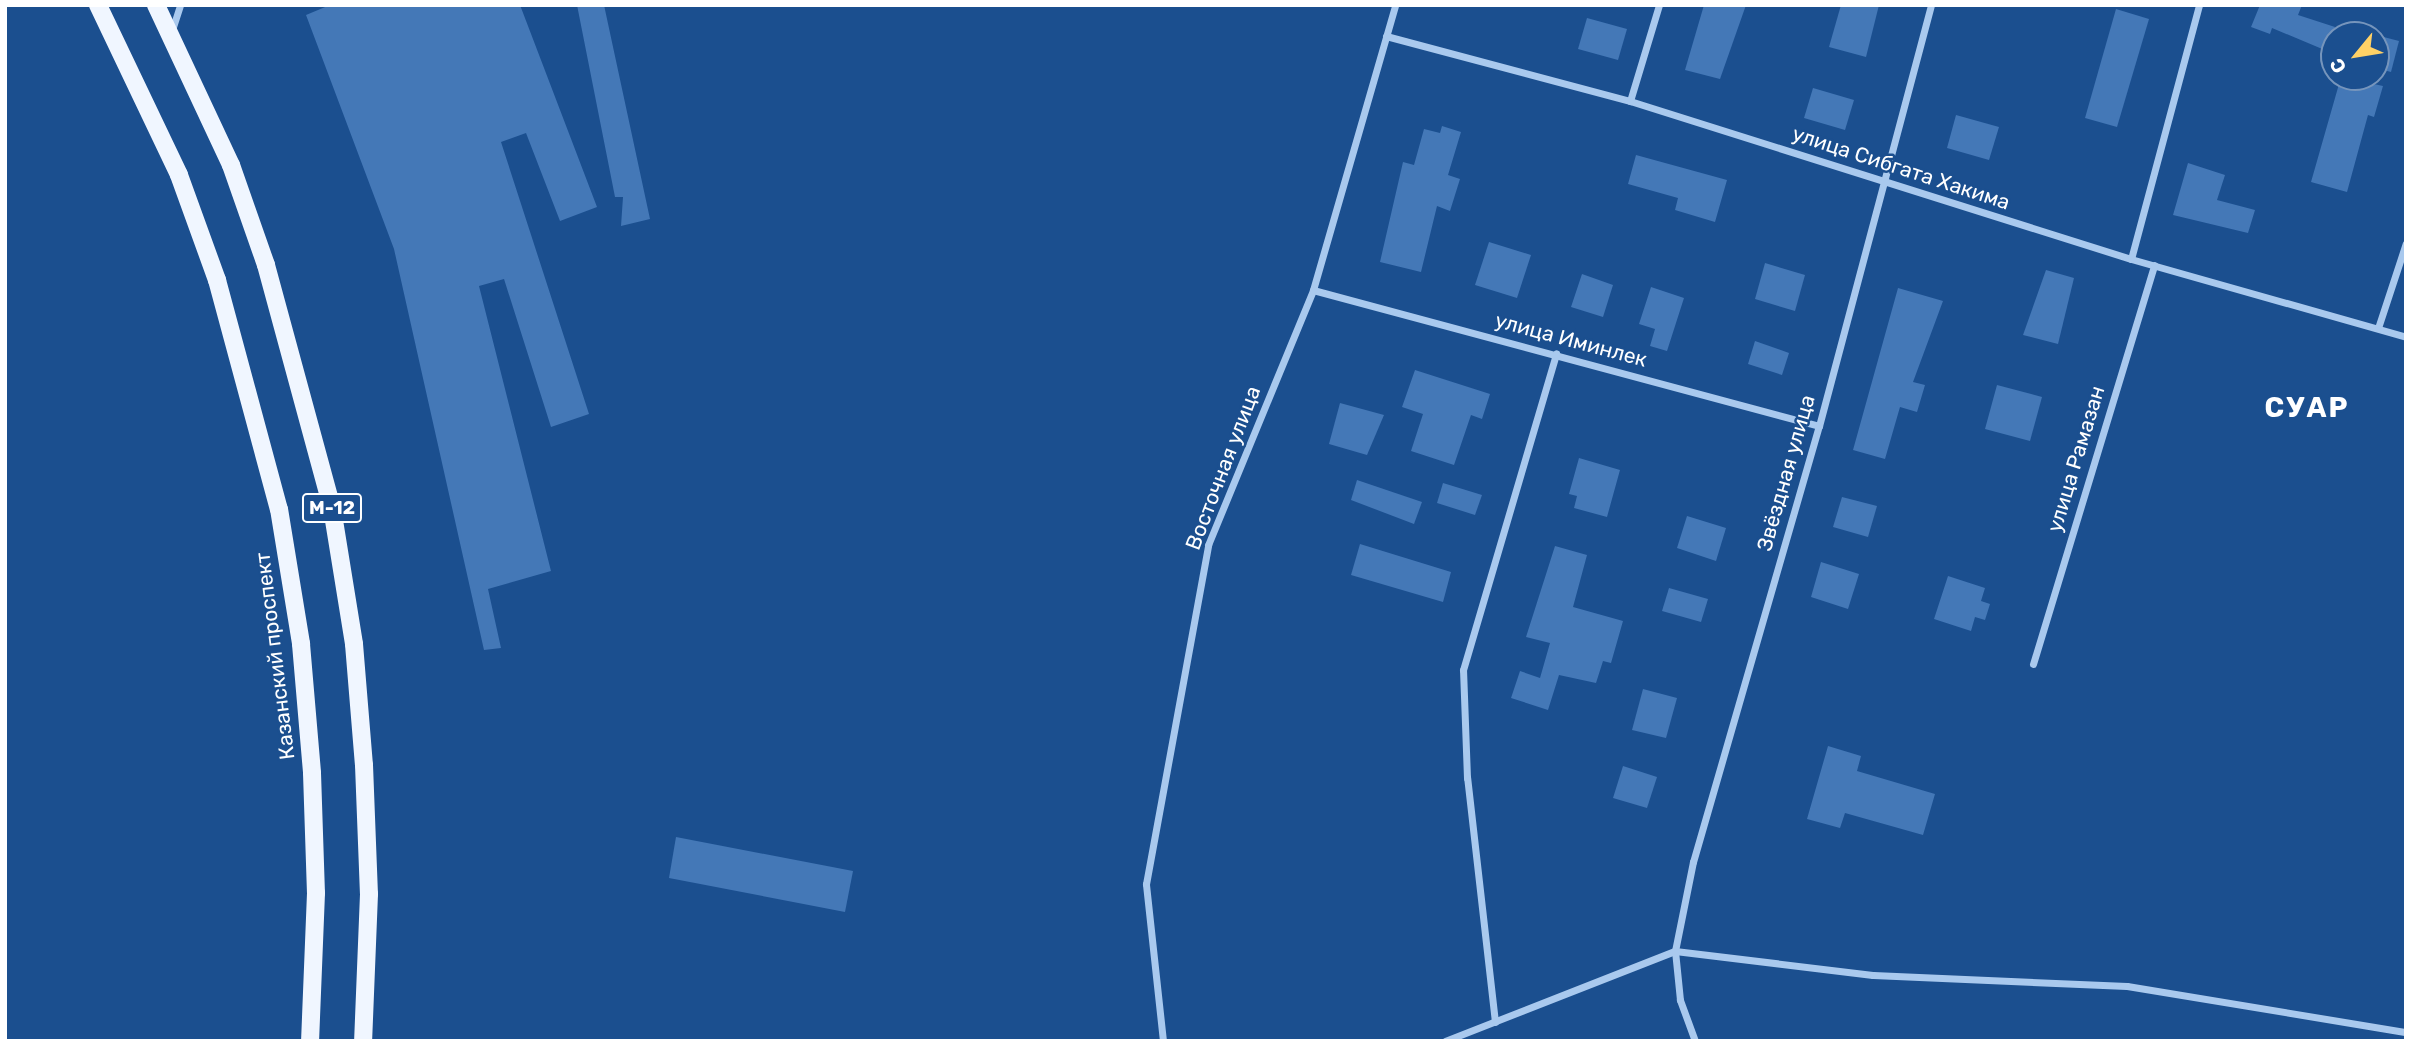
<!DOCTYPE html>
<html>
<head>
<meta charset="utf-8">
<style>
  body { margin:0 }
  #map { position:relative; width:2411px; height:1046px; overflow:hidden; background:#1b4f8f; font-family:Rubik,sans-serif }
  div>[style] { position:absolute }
  .building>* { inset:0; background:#4478b7 }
  .street>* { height:7px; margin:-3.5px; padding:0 3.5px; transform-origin:3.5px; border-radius:3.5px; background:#a9c9ee }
  .primary>* { height:18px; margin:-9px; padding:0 9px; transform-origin:9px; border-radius:9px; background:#f0f6ff }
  span { translate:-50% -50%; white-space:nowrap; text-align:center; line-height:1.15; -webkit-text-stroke:5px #1b4f8f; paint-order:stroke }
  .shield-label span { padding:2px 5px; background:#1b4f8f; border:2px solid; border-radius:5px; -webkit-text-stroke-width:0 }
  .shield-label { font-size:19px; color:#fff; font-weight:700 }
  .street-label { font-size:21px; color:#fff }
  .district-label { font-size:28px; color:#fff; font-weight:700; letter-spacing:2px }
  .frame { position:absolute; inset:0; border:7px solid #fff; pointer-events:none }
  .north { position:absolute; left:2320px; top:21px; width:70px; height:70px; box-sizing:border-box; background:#1b4f8f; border:2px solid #7695bc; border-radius:50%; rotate:240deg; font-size:19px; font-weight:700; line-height:28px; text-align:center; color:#fff }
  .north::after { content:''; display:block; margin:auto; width:24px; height:32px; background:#ffd166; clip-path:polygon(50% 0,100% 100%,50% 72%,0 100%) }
</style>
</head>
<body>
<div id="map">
  <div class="building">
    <i style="clip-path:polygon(330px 5px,520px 5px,597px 207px,560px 221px,526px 133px,501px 142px,589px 414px,551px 427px,504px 279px,479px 286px,551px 571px,488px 589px,501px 648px,484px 650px,394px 249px,306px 15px)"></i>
    <i style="clip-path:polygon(577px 5px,604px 5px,650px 219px,621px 226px,623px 197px,615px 197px)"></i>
    <i style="clip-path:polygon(1704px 5px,1746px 5px,1720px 79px,1685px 70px)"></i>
    <i style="clip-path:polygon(1841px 5px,1879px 5px,1866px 57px,1829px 47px)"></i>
    <i style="clip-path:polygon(2260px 5px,2302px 5px,2298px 15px,2335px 27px,2327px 51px,2272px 28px,2270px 34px,2251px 27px)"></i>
    <i style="clip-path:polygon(2116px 9px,2149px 19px,2117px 127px,2085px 118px)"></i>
    <i style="clip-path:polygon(1587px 18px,1627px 29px,1618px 60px,1578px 49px)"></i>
    <i style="clip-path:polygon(2376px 35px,2399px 41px,2391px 72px,2376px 68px)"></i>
    <i style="clip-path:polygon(2341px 77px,2383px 86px,2374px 117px,2368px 115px,2347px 192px,2311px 182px)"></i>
    <i style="clip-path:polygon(1813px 88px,1854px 100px,1845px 130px,1804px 118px)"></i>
    <i style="clip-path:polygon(1956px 115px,1999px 127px,1989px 160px,1947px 148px)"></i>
    <i style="clip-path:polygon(1442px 126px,1461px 132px,1448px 175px,1460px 179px,1450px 211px,1437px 206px,1421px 272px,1380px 262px,1403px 162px,1414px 165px,1424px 129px,1440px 133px)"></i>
    <i style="clip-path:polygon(1636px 155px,1727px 180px,1715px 222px,1675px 210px,1678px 198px,1628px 184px)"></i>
    <i style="clip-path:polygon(2188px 163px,2225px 175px,2217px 200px,2255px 210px,2248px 233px,2173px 215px)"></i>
    <i style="clip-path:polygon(1489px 242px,1531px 255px,1517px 298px,1475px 285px)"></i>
    <i style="clip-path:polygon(1765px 263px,1805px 275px,1795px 311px,1755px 299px)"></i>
    <i style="clip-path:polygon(2046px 270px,2074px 278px,2058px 344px,2023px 335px)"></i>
    <i style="clip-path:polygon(1582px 274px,1613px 285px,1603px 317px,1571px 307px)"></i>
    <i style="clip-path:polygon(1651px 287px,1684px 298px,1667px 351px,1650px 346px,1655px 329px,1639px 324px)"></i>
    <i style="clip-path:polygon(1898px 288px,1943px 301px,1913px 382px,1925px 385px,1917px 412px,1900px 407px,1885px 459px,1853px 450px)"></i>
    <i style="clip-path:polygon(1755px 341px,1789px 353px,1782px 375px,1748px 364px)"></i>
    <i style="clip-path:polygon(1415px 370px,1490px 394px,1482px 419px,1471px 415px,1454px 465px,1411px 451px,1423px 414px,1402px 407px)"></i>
    <i style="clip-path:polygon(1997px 385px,2042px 397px,2030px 441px,1985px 429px)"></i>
    <i style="clip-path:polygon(1340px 403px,1384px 415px,1367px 455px,1329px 444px)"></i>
    <i style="clip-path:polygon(1579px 458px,1620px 470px,1607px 517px,1574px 508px,1577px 496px,1569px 494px)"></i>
    <i style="clip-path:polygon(1357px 480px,1422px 502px,1414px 524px,1351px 500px)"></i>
    <i style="clip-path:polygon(1443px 483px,1482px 495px,1475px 515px,1437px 503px)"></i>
    <i style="clip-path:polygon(1842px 497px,1877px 506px,1868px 537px,1833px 527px)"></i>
    <i style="clip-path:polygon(1687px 516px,1726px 528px,1716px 561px,1677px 548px)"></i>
    <i style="clip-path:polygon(1360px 544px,1451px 572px,1443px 602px,1351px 575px)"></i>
    <i style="clip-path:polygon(1555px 546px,1587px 555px,1573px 607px,1623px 621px,1611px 663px,1603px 661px,1596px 683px,1559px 675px,1548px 710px,1511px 698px,1520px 671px,1540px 678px,1550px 643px,1526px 637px)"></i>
    <i style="clip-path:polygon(1821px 562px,1859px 574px,1848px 609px,1811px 597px)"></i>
    <i style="clip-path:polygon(1948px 576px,1985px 588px,1981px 601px,1990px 604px,1985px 620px,1975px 617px,1971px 631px,1934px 619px)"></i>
    <i style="clip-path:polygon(1669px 588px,1708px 599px,1701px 622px,1662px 611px)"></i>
    <i style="clip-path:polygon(1643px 689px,1677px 698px,1666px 738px,1632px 730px)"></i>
    <i style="clip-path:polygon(1828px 746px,1861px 756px,1857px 771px,1935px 794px,1923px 835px,1845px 813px,1840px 828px,1807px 819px)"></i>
    <i style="clip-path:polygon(1623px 766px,1657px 777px,1647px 808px,1613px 798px)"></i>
    <i style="clip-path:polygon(676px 837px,853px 871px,845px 912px,669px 878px)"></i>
  </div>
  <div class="street">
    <i style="left:172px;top:30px;width:26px;rotate:-72deg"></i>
    <i style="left:1386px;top:36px;width:253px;rotate:14.9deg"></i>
    <i style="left:1630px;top:101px;width:525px;rotate:17.5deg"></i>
    <i style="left:2131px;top:259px;width:286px;rotate:15.8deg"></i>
    <i style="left:1630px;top:101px;width:100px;rotate:-73.2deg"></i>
    <i style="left:2131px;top:259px;width:263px;rotate:-75deg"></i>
    <i style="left:1313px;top:290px;width:524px;rotate:15.04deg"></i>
    <i style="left:2378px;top:328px;width:89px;rotate:-71.8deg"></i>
    <i style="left:2033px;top:664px;width:417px;rotate:-73.1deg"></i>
    <i style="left:1495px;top:1022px;width:246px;rotate:-96.5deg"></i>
    <i style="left:1467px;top:778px;width:108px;rotate:-92.1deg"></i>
    <i style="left:1463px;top:670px;width:330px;rotate:-73.6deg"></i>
    <i style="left:1163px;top:1041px;width:158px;rotate:-96.2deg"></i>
    <i style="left:1146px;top:884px;width:345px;rotate:-79.6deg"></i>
    <i style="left:1208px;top:545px;width:276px;rotate:-67.6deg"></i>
    <i style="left:1313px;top:290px;width:297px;rotate:-73.9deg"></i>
    <i style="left:1445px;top:1041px;width:247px;rotate:-21.4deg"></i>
    <i style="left:1675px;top:951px;width:199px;rotate:6.9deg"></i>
    <i style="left:1873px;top:975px;width:254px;rotate:2.5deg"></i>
    <i style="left:2127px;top:986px;width:283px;rotate:9.4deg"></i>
    <i style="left:1695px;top:1041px;width:44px;rotate:-110.1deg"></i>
    <i style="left:1680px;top:1000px;width:49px;rotate:-95.8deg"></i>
    <i style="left:1675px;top:951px;width:91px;rotate:-78.6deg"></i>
    <i style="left:1693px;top:862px;width:454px;rotate:-73.9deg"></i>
    <i style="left:1819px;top:426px;width:436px;rotate:-75.1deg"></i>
  </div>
  <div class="primary">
    <i style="left:98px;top:5px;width:188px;rotate:64.5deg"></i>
    <i style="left:179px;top:175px;width:112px;rotate:70.1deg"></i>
    <i style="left:217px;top:280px;width:237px;rotate:74.9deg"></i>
    <i style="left:279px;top:509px;width:137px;rotate:80.7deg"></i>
    <i style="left:301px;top:644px;width:129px;rotate:85.1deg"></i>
    <i style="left:312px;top:773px;width:120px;rotate:88.1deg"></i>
    <i style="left:316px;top:893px;width:148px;rotate:92.3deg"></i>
    <i style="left:156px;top:5px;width:177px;rotate:64.9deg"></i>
    <i style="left:231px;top:165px;width:106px;rotate:70.7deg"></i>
    <i style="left:266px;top:265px;width:252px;rotate:74.8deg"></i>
    <i style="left:332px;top:508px;width:138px;rotate:80.8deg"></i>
    <i style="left:354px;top:644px;width:121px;rotate:85.3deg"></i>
    <i style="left:364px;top:765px;width:129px;rotate:87.8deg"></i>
    <i style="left:369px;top:894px;width:147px;rotate:92.3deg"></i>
  </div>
  <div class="shield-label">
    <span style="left:332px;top:508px">М-12</span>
  </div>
  <div class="street-label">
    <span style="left:1901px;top:168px;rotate:18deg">улица Сибгата Хакима</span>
    <span style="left:1571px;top:340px;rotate:15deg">улица Иминлек</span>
    <span style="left:2076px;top:459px;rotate:-73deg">улица Рамазан</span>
    <span style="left:1223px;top:468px;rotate:-69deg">Восточная улица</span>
    <span style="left:1786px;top:473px;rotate:-74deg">Звёздная улица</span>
    <span style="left:275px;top:656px;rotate:-97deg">Казанский проспект</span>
  </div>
  <div class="district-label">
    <span style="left:2307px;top:408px">СУАР</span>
  </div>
  <div class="frame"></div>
  <div class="north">С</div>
</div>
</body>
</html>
